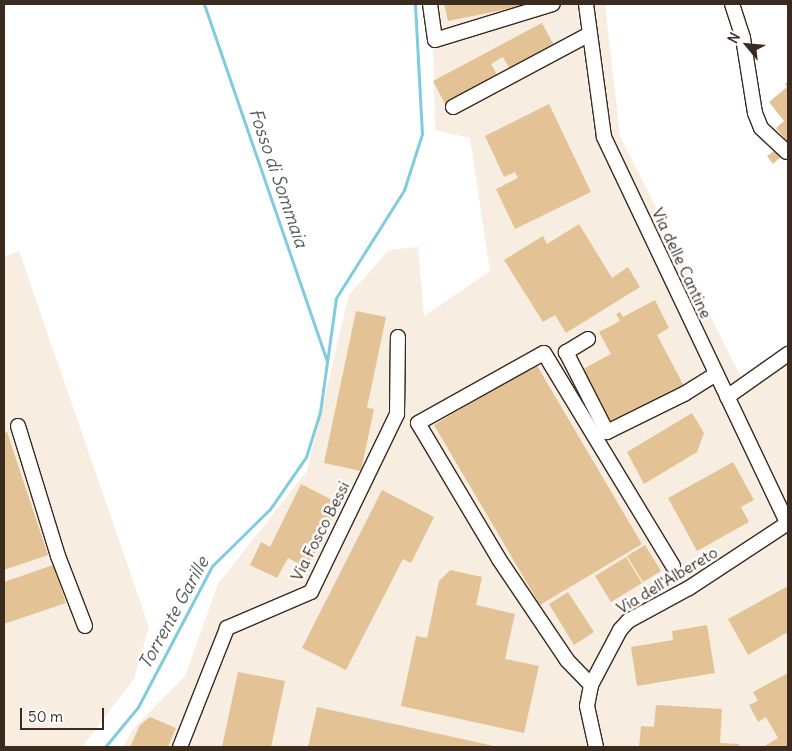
<!DOCTYPE html>
<html>
<head>
<meta charset="utf-8">
<style>
  body { margin:0 }
  #map { position:relative; width:792px; height:751px; overflow:hidden; background:#fff; font-family:Delius,sans-serif }
  div>[style] { position:absolute }
  .built>* { inset:0; background:#f7ede0 }
  .stream>* { height:3px; margin:-1.5px; padding:0 1.5px; transform-origin:1.5px; border-radius:1.5px; background:#80ccdf }
  .building>* { inset:0; background:#e3c396 }
  .roads { filter:drop-shadow(1px 0 #3b2a1e) drop-shadow(-1px 0 #3b2a1e) drop-shadow(0 1px #3b2a1e) drop-shadow(0 -1px #3b2a1e) }
  .minor>* { height:14px; margin:-7px; padding:0 7px; transform-origin:7px; border-radius:7px; background:#fff }
  span { translate:-50% -50%; white-space:nowrap; text-align:center; line-height:1.15; -webkit-text-stroke:5px #fff; paint-order:stroke }
  .street-label { font-size:16px; color:#3b2a1e }
  .water-label { font-size:18px; color:#505b58; font-style:italic }
  .frame { position:absolute; inset:0; border:5px solid #3b2a1e; pointer-events:none }
  .north { position:absolute; left:722px; top:20px; width:50px; height:50px; -webkit-text-stroke:4px #fff; paint-order:stroke; rotate:298deg; font-size:14px; font-weight:700; line-height:20px; text-align:center; color:#3b2a1e }
  .north::after { content:''; display:block; margin:auto; width:18px; height:22px; background:#3b2a1e; clip-path:polygon(50% 0,100% 100%,50% 72%,0 100%) }
  .scale { position:absolute; left:20px; top:708px; width:84px; height:22px; box-sizing:border-box; border:2px solid #3b2a1e; border-top:0; padding-left:6px; font-size:15px; line-height:18px; white-space:nowrap; color:#3b2a1e; -webkit-text-stroke:4px #fff; paint-order:stroke }
</style>
</head>
<body>
<div id="map">
  <div class="built">
    <i style="clip-path:polygon(432px 4px,605px 4px,620px 136px,743px 381px,788px 355px,788px 747px,123px 747px,133px 729px,185px 676px,218px 584px,307px 471px,349px 295px,389px 250px,418px 247px,424px 316px,490px 271px,470px 138px,435px 130px)"></i>
    <i style="clip-path:polygon(19px 251px,149px 627px,134px 679px,82px 747px,4px 747px,4px 257px)"></i>
  </div>
  <div class="stream">
    <i style="left:204px;top:4px;width:378px;rotate:71deg"></i>
    <i style="left:105px;top:747px;width:52px;rotate:-50.5deg"></i>
    <i style="left:138px;top:707px;width:159px;rotate:-62.3deg"></i>
    <i style="left:212px;top:566px;width:81px;rotate:-44.5deg"></i>
    <i style="left:270px;top:509px;width:63px;rotate:-55.3deg"></i>
    <i style="left:306px;top:457px;width:47px;rotate:-72.7deg"></i>
    <i style="left:320px;top:412px;width:115px;rotate:-82deg"></i>
    <i style="left:336px;top:298px;width:128px;rotate:-57.8deg"></i>
    <i style="left:404px;top:190px;width:59px;rotate:-72.2deg"></i>
    <i style="left:422px;top:134px;width:130px;rotate:-93.1deg"></i>
  </div>
  <div class="building">
    <i style="clip-path:polygon(444px 4px,522px 4px,523px 6px,448px 21px)"></i>
    <i style="clip-path:polygon(542px 23px,556px 49px,512px 73px,503px 57px,491px 64px,499px 78px,446px 106px,433px 81px)"></i>
    <i style="clip-path:polygon(788px 81px,787px 111px,788px 143px,776px 128px,784px 121px,769px 102px,787px 87px,785px 84px)"></i>
    <i style="clip-path:polygon(549px 104px,591px 192px,515px 229px,496px 189px,518px 178px,515px 172px,504px 177px,485px 136px)"></i>
    <i style="clip-path:polygon(777px 149px,782px 156px,773px 164px,767px 156px)"></i>
    <i style="clip-path:polygon(579px 224px,612px 278px,628px 267px,640px 287px,566px 333px,555px 315px,543px 322px,504px 260px,543px 236px,547px 244px)"></i>
    <i style="clip-path:polygon(655px 300px,669px 328px,657px 335px,685px 388px,613px 426px,583px 369px,611px 354px,599px 332px,620px 321px,616px 314px,620px 312px,623px 317px)"></i>
    <i style="clip-path:polygon(356px 311px,386px 317px,367px 408px,374px 409px,361px 471px,324px 463px)"></i>
    <i style="clip-path:polygon(536px 364px,642px 544px,540px 605px,434px 425px)"></i>
    <i style="clip-path:polygon(692px 413px,704px 433px,697px 452px,644px 484px,627px 452px)"></i>
    <i style="clip-path:polygon(7px 432px,48px 555px,4px 570px,4px 433px)"></i>
    <i style="clip-path:polygon(733px 462px,754px 500px,741px 507px,749px 522px,697px 551px,668px 498px)"></i>
    <i style="clip-path:polygon(301px 484px,340px 504px,307px 568px,288px 558px,277px 578px,250px 565px,261px 542px,270px 547px)"></i>
    <i style="clip-path:polygon(382px 490px,434px 517px,411px 563px,403px 559px,346px 670px,302px 648px)"></i>
    <i style="clip-path:polygon(645px 545px,661px 571px,643px 582px,627px 556px)"></i>
    <i style="clip-path:polygon(626px 557px,642px 583px,611px 602px,595px 576px)"></i>
    <i style="clip-path:polygon(53px 565px,66px 603px,4px 624px,4px 582px)"></i>
    <i style="clip-path:polygon(450px 570px,482px 577px,476px 605px,515px 614px,505px 659px,539px 666px,524px 733px,401px 706px,416px 636px,427px 638px,439px 581px)"></i>
    <i style="clip-path:polygon(788px 586px,788px 632px,748px 655px,728px 619px)"></i>
    <i style="clip-path:polygon(568px 592px,594px 632px,574px 645px,549px 604px)"></i>
    <i style="clip-path:polygon(707px 625px,715px 673px,637px 686px,631px 647px,673px 640px,672px 631px)"></i>
    <i style="clip-path:polygon(238px 672px,285px 681px,271px 747px,222px 747px)"></i>
    <i style="clip-path:polygon(788px 673px,788px 747px,763px 747px,778px 738px,766px 717px,758px 722px,749px 705px,758px 701px,753px 692px)"></i>
    <i style="clip-path:polygon(656px 705px,722px 709px,720px 743px,739px 744px,739px 747px,639px 747px,641px 726px,654px 727px)"></i>
    <i style="clip-path:polygon(317px 707px,494px 746px,494px 747px,308px 747px)"></i>
    <i style="clip-path:polygon(150px 717px,176px 728px,168px 747px,130px 747px,140px 725px)"></i>
  </div>
  <div class="roads">
    <div class="minor">
      <i style="left:430px;top:4px;width:36px;rotate:82deg"></i>
      <i style="left:435px;top:40px;width:123px;rotate:-17deg"></i>
      <i style="left:586px;top:4px;width:134px;rotate:82.3deg"></i>
      <i style="left:604px;top:137px;width:429px;rotate:64.6deg"></i>
      <i style="left:732px;top:4px;width:36px;rotate:72deg"></i>
      <i style="left:743px;top:38px;width:76px;rotate:80.9deg"></i>
      <i style="left:755px;top:113px;width:16px;rotate:68deg"></i>
      <i style="left:761px;top:128px;width:35px;rotate:43deg"></i>
      <i style="left:453px;top:107px;width:155px;rotate:-28.1deg"></i>
      <i style="left:588px;top:339px;width:26px;rotate:149deg"></i>
      <i style="left:566px;top:352px;width:90px;rotate:62.9deg"></i>
      <i style="left:607px;top:432px;width:86px;rotate:-26.3deg"></i>
      <i style="left:684px;top:394px;width:38px;rotate:-32deg"></i>
      <i style="left:727px;top:397px;width:75px;rotate:-35.2deg"></i>
      <i style="left:18px;top:426px;width:136px;rotate:72.9deg"></i>
      <i style="left:58px;top:556px;width:75px;rotate:68.9deg"></i>
      <i style="left:591px;top:685px;width:35px;rotate:-134deg"></i>
      <i style="left:567px;top:660px;width:122px;rotate:-124deg"></i>
      <i style="left:499px;top:559px;width:158px;rotate:-120.8deg"></i>
      <i style="left:418px;top:423px;width:144px;rotate:-29.1deg"></i>
      <i style="left:544px;top:353px;width:249px;rotate:58.8deg"></i>
      <i style="left:180px;top:747px;width:128px;rotate:-68.4deg"></i>
      <i style="left:227px;top:628px;width:91px;rotate:-23.2deg"></i>
      <i style="left:311px;top:592px;width:198px;rotate:-64.2deg"></i>
      <i style="left:397px;top:414px;width:77px;rotate:-89.3deg"></i>
      <i style="left:596px;top:747px;width:42px;rotate:-102.4deg"></i>
      <i style="left:587px;top:706px;width:21px;rotate:-79deg"></i>
      <i style="left:591px;top:685px;width:62px;rotate:-62.2deg"></i>
      <i style="left:620px;top:630px;width:12px;rotate:-48deg"></i>
      <i style="left:628px;top:621px;width:69px;rotate:-28.4deg"></i>
      <i style="left:689px;top:588px;width:118px;rotate:-33.3deg"></i>
    </div>
  </div>
  <div class="street-label">
    <span style="left:682px;top:263px;rotate:65deg">Via delle Cantine</span>
    <span style="left:320px;top:531px;rotate:-63deg">Via Fosco Bessi</span>
    <span style="left:667px;top:580px;rotate:-31deg">Via dell'Albereto</span>
  </div>
  <div class="water-label">
    <span style="left:278px;top:178px;rotate:71deg">Fosso di Sommaia</span>
    <span style="left:174px;top:613px;rotate:-61deg">Torrente Garille</span>
  </div>
  <div class="frame"></div>
  <div class="north">N</div>
  <div class="scale">50 m</div>
</div>
</body>
</html>
